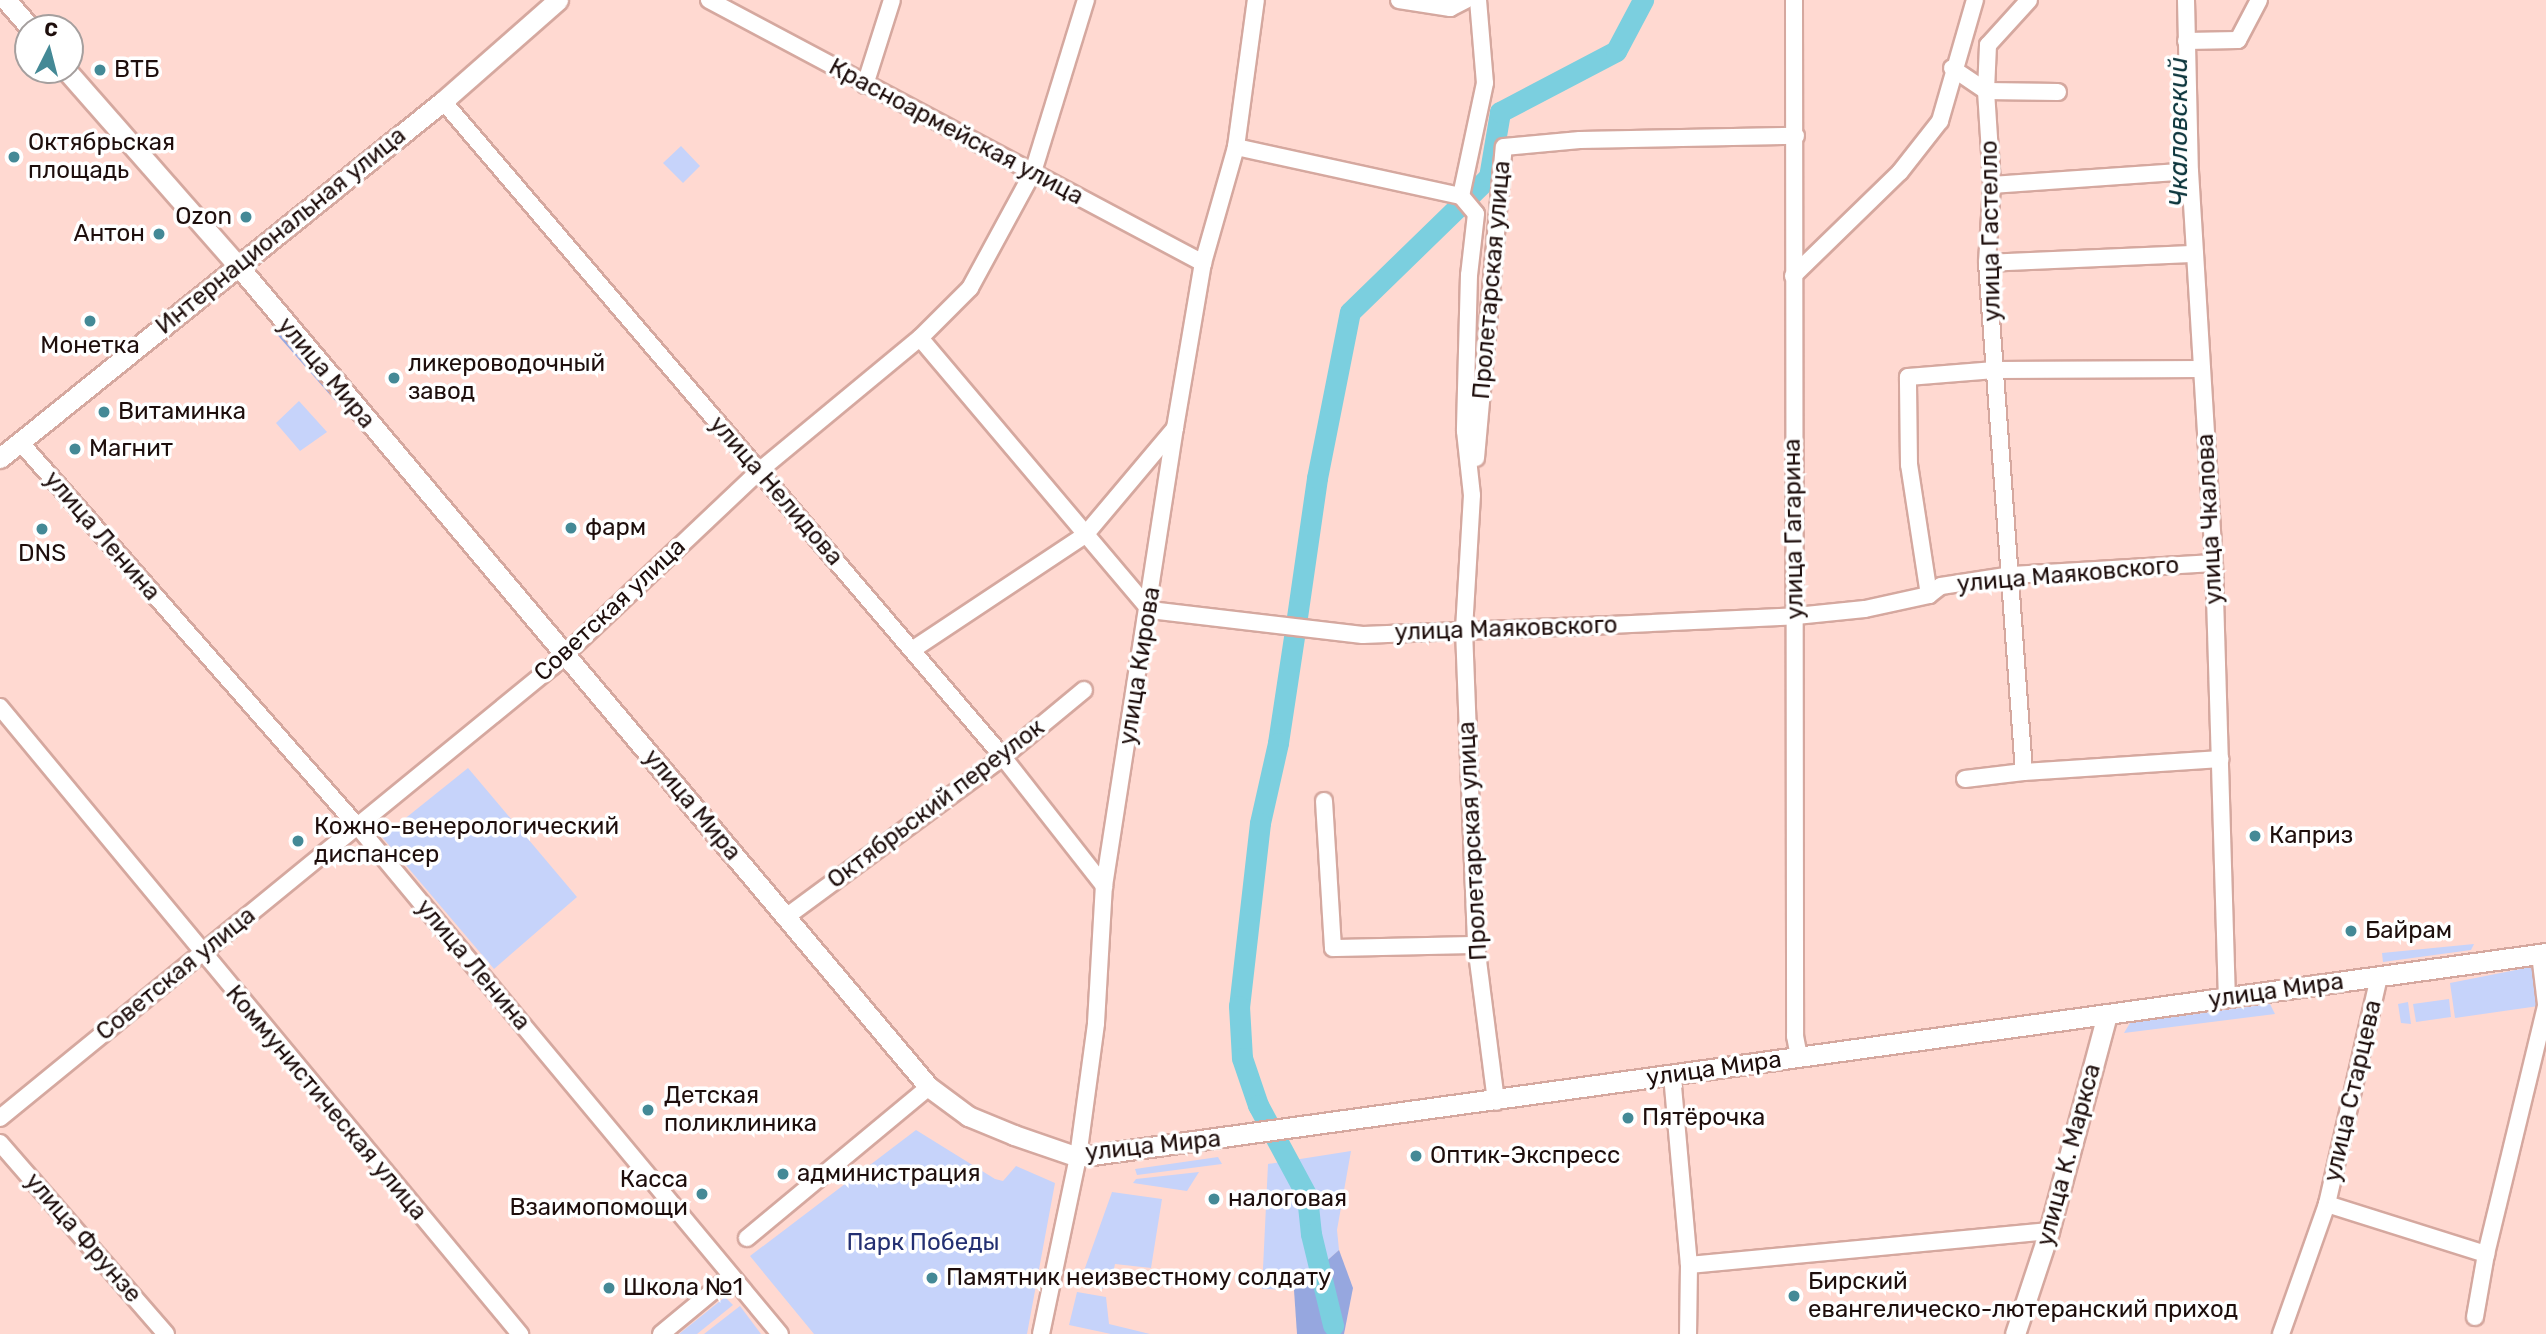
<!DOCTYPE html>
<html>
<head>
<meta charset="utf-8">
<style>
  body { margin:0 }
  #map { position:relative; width:2546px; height:1334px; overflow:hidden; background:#ffd9d1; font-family:Rubik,sans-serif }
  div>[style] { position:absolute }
  .green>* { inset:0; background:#c6d3fa }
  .forest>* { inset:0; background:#96a7df }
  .river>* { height:21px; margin:-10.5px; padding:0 10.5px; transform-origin:10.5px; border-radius:10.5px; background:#7bcfdf }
  .roads { filter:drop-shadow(2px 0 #d5a89f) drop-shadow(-2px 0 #d5a89f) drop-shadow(0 2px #d5a89f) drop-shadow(0 -2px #d5a89f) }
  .minor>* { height:16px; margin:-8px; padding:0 8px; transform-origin:8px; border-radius:8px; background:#fff }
  .major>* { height:19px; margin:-9.5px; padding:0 9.5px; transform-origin:9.5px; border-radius:9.5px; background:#fff }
  .dots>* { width:19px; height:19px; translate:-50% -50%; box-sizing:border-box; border:4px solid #fff; border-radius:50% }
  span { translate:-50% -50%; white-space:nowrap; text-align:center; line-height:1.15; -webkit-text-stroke:7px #fff; paint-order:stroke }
  .poi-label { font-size:24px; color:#1e0e0c }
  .left { translate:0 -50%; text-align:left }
  .right { translate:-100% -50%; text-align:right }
  .street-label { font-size:24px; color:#1e0e0c }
  .park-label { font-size:24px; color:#243072 }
  .water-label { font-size:26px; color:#0c353c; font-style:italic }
  .north { position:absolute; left:14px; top:14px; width:70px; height:70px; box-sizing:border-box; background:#fff; border:2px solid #a59f9e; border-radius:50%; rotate:6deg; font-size:19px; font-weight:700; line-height:28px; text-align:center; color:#1e0e0c }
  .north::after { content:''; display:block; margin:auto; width:24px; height:32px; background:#448996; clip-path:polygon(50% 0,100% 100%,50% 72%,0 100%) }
</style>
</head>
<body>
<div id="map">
  <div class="green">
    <i style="clip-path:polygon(681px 146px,700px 166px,683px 183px,663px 163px)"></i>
    <i style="clip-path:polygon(299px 401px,327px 432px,300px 451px,276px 423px)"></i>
    <i style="clip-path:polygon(468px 768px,577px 897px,494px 969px,382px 837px)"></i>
    <i style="clip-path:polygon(2474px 944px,2471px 950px,2383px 962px,2382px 953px)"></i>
    <i style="clip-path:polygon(2531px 967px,2542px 982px,2546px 1005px,2455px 1018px,2450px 983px)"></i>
    <i style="clip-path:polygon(2449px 999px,2451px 1017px,2416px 1022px,2413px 1004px)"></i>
    <i style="clip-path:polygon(2408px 1002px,2411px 1024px,2401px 1023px,2398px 1004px)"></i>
    <i style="clip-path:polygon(2270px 1004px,2275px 1014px,2124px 1033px,2130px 1023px)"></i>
    <i style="clip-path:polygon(916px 1130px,995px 1179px,1003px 1181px,1016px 1166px,1055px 1183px,1027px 1334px,814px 1334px,750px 1256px)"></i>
    <i style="clip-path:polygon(1351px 1151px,1337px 1230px,1339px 1250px,1294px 1290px,1262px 1289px,1268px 1164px)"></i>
    <i style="clip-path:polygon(1218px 1157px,1222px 1164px,1137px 1175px,1135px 1169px)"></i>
    <i style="clip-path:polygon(1199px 1172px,1187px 1191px,1133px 1183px,1136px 1179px)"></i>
    <i style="clip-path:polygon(1112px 1192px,1162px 1199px,1151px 1268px,1115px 1264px,1111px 1283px,1102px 1289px,1080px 1282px)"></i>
    <i style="clip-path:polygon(1077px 1292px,1106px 1297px,1109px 1324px,1150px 1334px,1111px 1334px,1069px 1325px)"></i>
    <i style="clip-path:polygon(725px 1297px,733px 1305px,697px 1334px,679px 1334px)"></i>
    <i style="clip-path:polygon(740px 1306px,761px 1334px,704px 1334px)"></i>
  </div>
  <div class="forest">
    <i style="clip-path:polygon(278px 327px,378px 441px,374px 445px,274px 331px)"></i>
    <i style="clip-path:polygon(1339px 1250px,1353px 1288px,1344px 1334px,1297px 1334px,1294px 1290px)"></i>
  </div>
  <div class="river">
    <i style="left:1297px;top:617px;width:140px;rotate:-81.8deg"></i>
    <i style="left:1317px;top:478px;width:169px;rotate:-78.8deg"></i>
    <i style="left:1350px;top:312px;width:194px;rotate:-44.2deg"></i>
    <i style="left:1489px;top:177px;width:66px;rotate:-80.4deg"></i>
    <i style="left:1500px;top:112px;width:131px;rotate:-27.7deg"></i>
    <i style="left:1616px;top:51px;width:58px;rotate:-62.1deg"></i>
    <i style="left:1294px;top:637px;width:107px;rotate:98.6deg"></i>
    <i style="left:1278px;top:743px;width:82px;rotate:102.7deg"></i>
    <i style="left:1260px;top:823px;width:184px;rotate:96.5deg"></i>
    <i style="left:1239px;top:1006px;width:52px;rotate:86.7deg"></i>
    <i style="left:1242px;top:1058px;width:50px;rotate:71.2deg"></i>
    <i style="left:1258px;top:1105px;width:103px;rotate:61.7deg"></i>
    <i style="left:1307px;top:1196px;width:38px;rotate:84deg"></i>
    <i style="left:1311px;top:1234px;width:94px;rotate:76.4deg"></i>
  </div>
  <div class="roads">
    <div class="minor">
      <i style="left:709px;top:0;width:560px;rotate:28.03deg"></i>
      <i style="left:1399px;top:0;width:52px;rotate:8.9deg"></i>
      <i style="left:1450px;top:8px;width:18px;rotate:-27deg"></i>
      <i style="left:1478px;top:0;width:83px;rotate:85.2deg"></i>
      <i style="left:1485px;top:83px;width:116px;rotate:102deg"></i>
      <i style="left:1461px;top:196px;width:23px;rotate:50deg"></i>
      <i style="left:1476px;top:214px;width:61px;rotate:96.5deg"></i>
      <i style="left:1469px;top:275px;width:156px;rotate:91.5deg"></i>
      <i style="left:1465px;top:431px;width:64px;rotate:83.8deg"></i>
      <i style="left:1472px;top:495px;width:135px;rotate:93.4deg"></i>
      <i style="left:1464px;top:630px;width:315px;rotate:87.8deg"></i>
      <i style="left:1476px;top:945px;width:158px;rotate:82.7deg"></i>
      <i style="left:1794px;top:0;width:1036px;rotate:89.94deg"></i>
      <i style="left:1795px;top:1036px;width:21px;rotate:79deg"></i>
      <i style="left:2029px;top:0;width:61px;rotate:132.3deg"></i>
      <i style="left:1988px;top:45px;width:46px;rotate:92.5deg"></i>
      <i style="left:1986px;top:91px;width:72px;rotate:0.8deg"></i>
      <i style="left:2186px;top:0;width:171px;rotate:88.7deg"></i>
      <i style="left:2190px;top:171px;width:393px;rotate:86.5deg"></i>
      <i style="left:2214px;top:563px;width:435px;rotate:88.3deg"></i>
      <i style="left:2186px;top:41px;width:52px;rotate:-1.1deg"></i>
      <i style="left:2238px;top:40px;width:45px;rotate:-62.3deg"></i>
      <i style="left:1952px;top:68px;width:41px;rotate:34.1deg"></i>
      <i style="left:1986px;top:91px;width:94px;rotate:86.3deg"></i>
      <i style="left:1992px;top:185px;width:78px;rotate:93.7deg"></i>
      <i style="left:1987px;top:263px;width:510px;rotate:85.84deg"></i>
      <i style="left:2024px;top:772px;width:197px;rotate:-3.8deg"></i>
      <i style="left:865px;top:85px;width:89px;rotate:-72.4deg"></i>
      <i style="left:443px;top:101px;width:863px;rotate:49.51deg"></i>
      <i style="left:1003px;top:757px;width:164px;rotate:51.9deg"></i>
      <i style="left:1236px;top:147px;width:230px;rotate:12.3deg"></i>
      <i style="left:1992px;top:185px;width:198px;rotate:-4deg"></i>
      <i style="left:1987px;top:263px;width:208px;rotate:-2.5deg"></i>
      <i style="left:1793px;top:276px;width:149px;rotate:-44.2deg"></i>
      <i style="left:1900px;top:172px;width:65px;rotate:-51.9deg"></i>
      <i style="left:1940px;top:121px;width:126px;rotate:-73.9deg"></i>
      <i style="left:920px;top:338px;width:356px;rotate:49.8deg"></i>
      <i style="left:1150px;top:610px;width:214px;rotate:6.7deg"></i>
      <i style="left:1363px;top:635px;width:203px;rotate:-2.3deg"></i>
      <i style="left:1566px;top:627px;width:230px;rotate:-2.7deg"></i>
      <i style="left:1796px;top:616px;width:69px;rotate:-5.8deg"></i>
      <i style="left:1865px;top:609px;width:66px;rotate:-12.3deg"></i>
      <i style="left:1929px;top:595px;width:15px;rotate:-37deg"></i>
      <i style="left:1941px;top:586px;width:72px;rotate:-8.8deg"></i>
      <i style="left:2012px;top:575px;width:202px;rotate:-3.4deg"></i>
      <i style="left:21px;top:443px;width:512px;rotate:48.72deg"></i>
      <i style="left:359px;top:828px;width:658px;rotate:50.24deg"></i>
      <i style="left:1476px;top:458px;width:312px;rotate:-84.9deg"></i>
      <i style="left:1504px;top:147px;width:76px;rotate:-5.3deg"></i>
      <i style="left:1580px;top:140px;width:216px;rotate:-1.1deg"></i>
      <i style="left:1929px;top:595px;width:132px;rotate:-98.7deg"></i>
      <i style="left:1909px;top:465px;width:88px;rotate:-90.7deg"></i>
      <i style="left:1908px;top:377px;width:87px;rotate:-4.6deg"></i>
      <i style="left:1995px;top:370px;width:207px;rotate:-0.3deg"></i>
      <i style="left:912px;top:650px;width:208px;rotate:-33.6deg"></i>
      <i style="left:1085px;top:535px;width:140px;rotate:-49.9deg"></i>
      <i style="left:0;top:707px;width:815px;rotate:50.33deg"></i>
      <i style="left:1965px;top:779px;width:59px;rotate:-6.8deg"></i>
      <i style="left:1324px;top:801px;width:147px;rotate:86.5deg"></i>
      <i style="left:1333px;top:948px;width:143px;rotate:-1.2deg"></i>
      <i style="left:786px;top:917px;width:270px;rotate:-36.4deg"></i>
      <i style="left:1003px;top:757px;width:105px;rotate:-39.6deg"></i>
      <i style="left:2540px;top:954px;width:50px;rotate:83.2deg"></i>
      <i style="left:1672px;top:1075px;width:191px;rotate:84.9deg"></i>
      <i style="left:1689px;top:1265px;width:69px;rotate:90.8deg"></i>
      <i style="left:0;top:1118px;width:714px;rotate:-39.26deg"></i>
      <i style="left:553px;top:666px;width:284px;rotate:-43.4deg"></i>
      <i style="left:759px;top:471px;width:209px;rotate:-39.6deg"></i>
      <i style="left:920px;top:338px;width:71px;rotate:-45deg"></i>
      <i style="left:970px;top:288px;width:132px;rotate:-61.5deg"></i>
      <i style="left:1033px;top:172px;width:180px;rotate:-72.9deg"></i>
      <i style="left:0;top:1143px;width:253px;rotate:49deg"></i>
      <i style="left:2327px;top:1204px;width:233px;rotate:-77.1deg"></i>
      <i style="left:747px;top:1238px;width:236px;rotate:-39.7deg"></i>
      <i style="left:1689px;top:1265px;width:362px;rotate:-5.4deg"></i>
      <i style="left:2475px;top:1317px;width:64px;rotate:-80.1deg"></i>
      <i style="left:661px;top:1334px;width:91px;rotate:-39.6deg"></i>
      <i style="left:1041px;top:1334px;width:181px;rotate:-78.2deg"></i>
      <i style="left:1078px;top:1157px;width:135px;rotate:-82.3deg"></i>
      <i style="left:1096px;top:1023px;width:137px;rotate:-86.7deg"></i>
      <i style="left:1104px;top:886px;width:463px;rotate:-81.2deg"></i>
      <i style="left:1175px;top:428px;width:167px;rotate:-80.4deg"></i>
      <i style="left:1203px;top:263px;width:121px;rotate:-74.1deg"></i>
      <i style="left:1236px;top:147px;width:148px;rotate:-82.3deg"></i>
      <i style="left:2281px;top:1334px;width:138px;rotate:-70.5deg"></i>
      <i style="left:2327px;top:1204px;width:167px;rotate:17.5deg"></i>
      <i style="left:2486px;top:1254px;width:255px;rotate:-76.4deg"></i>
    </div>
    <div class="major">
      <i style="left:6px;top:0;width:37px;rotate:49deg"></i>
      <i style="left:66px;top:70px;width:271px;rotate:48.7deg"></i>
      <i style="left:245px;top:274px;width:1062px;rotate:49.93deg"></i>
      <i style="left:929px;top:1087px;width:49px;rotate:36.6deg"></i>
      <i style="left:968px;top:1116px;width:50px;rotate:22.4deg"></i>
      <i style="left:1014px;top:1135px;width:68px;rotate:19deg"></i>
      <i style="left:1078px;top:1157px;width:1482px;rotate:-7.91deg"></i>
      <i style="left:0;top:458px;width:569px;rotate:-38.86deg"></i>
      <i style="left:443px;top:101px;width:153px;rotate:-41.3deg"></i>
      <i style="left:2015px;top:1334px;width:108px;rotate:-71.7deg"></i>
      <i style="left:2049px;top:1231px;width:224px;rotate:-75deg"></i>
    </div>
  </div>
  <div class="dots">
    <i style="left:100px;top:70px;background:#448996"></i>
    <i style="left:14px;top:157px;background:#448996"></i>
    <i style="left:246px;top:217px;background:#448996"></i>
    <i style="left:159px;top:234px;background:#448996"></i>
    <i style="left:90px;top:321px;background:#448996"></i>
    <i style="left:394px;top:378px;background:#448996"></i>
    <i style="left:104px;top:412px;background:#448996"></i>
    <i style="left:75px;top:449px;background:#448996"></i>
    <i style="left:571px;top:528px;background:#448996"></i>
    <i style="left:42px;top:529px;background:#448996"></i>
    <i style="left:2255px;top:836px;background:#448996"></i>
    <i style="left:298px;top:841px;background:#448996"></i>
    <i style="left:2351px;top:931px;background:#448996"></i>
    <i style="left:648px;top:1110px;background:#448996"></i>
    <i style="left:1628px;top:1118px;background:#448996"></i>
    <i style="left:1416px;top:1156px;background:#448996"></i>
    <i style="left:783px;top:1174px;background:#448996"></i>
    <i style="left:702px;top:1194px;background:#448996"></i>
    <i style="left:1214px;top:1199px;background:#448996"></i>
    <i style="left:932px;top:1278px;background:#448996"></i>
    <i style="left:609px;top:1288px;background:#448996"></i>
    <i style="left:1794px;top:1296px;background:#448996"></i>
  </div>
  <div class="poi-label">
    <span class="left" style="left:114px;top:70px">ВТБ</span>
    <span class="left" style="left:28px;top:157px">Октябрьская<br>площадь</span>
    <span class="right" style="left:232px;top:217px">Ozon</span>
    <span class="right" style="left:145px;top:234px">Антон</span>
    <span style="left:90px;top:346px">Монетка</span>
    <span class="left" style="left:408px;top:378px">ликероводочный<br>завод</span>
    <span class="left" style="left:118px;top:412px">Витаминка</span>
    <span class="left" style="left:89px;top:449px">Магнит</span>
    <span class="left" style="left:585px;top:528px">фарм</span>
    <span style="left:42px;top:554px">DNS</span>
    <span class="left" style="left:314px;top:841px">Кожно-венерологический<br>диспансер</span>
    <span class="left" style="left:2269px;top:836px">Каприз</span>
    <span class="left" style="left:2365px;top:931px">Байрам</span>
    <span class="left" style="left:664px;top:1110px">Детская<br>поликлиника</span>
    <span class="left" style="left:1642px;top:1118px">Пятёрочка</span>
    <span class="left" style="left:1430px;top:1156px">Оптик-Экспресс</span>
    <span class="left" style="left:797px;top:1174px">администрация</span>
    <span class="right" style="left:688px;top:1194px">Касса<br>Взаимопомощи</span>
    <span class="left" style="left:1228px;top:1199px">налоговая</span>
    <span class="left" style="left:946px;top:1278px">Памятник неизвестному солдату</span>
    <span class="left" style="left:1808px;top:1296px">Бирский<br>евангелическо-лютеранский приход</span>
    <span class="left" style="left:623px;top:1288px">Школа №1</span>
  </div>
  <div class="street-label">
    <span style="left:956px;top:132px;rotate:28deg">Красноармейская улица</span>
    <span style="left:281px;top:231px;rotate:-39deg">Интернациональная улица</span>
    <span style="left:1991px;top:231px;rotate:-91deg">улица Гастелло</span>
    <span style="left:1492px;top:280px;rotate:-85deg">Пролетарская улица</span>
    <span style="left:326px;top:373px;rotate:50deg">улица Мира</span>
    <span style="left:776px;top:491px;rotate:49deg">улица Нелидова</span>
    <span style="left:2210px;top:519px;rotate:-93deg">улица Чкалова</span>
    <span style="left:1794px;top:529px;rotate:-91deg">улица Гагарина</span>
    <span style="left:102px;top:536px;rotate:49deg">улица Ленина</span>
    <span style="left:2068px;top:575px;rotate:-5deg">улица Маяковского</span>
    <span style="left:610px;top:610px;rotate:-43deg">Советская улица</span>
    <span style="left:1506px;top:629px;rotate:-2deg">улица Маяковского</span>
    <span style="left:1140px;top:666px;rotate:-81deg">улица Кирова</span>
    <span style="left:936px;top:804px;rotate:-37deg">Октябрьский переулок</span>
    <span style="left:692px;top:805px;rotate:50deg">улица Мира</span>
    <span style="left:1473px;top:841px;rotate:-93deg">Пролетарская улица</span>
    <span style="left:473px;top:965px;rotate:50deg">улица Ленина</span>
    <span style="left:176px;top:974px;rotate:-39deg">Советская улица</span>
    <span style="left:2276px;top:991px;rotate:-8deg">улица Мира</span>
    <span style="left:1714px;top:1069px;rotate:-8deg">улица Мира</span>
    <span style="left:2353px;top:1091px;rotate:-77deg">улица Старцева</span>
    <span style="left:326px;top:1103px;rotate:50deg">Коммунистическая улица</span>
    <span style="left:1153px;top:1146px;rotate:-6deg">улица Мира</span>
    <span style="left:2069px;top:1155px;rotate:-75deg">улица К. Маркса</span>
    <span style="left:83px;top:1238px;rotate:49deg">улица Фрунзе</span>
  </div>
  <div class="park-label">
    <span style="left:923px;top:1243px">Парк Победы</span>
  </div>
  <div class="water-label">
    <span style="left:2179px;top:132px;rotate:-90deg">Чкаловский</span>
  </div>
  <div class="north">С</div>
</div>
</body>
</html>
